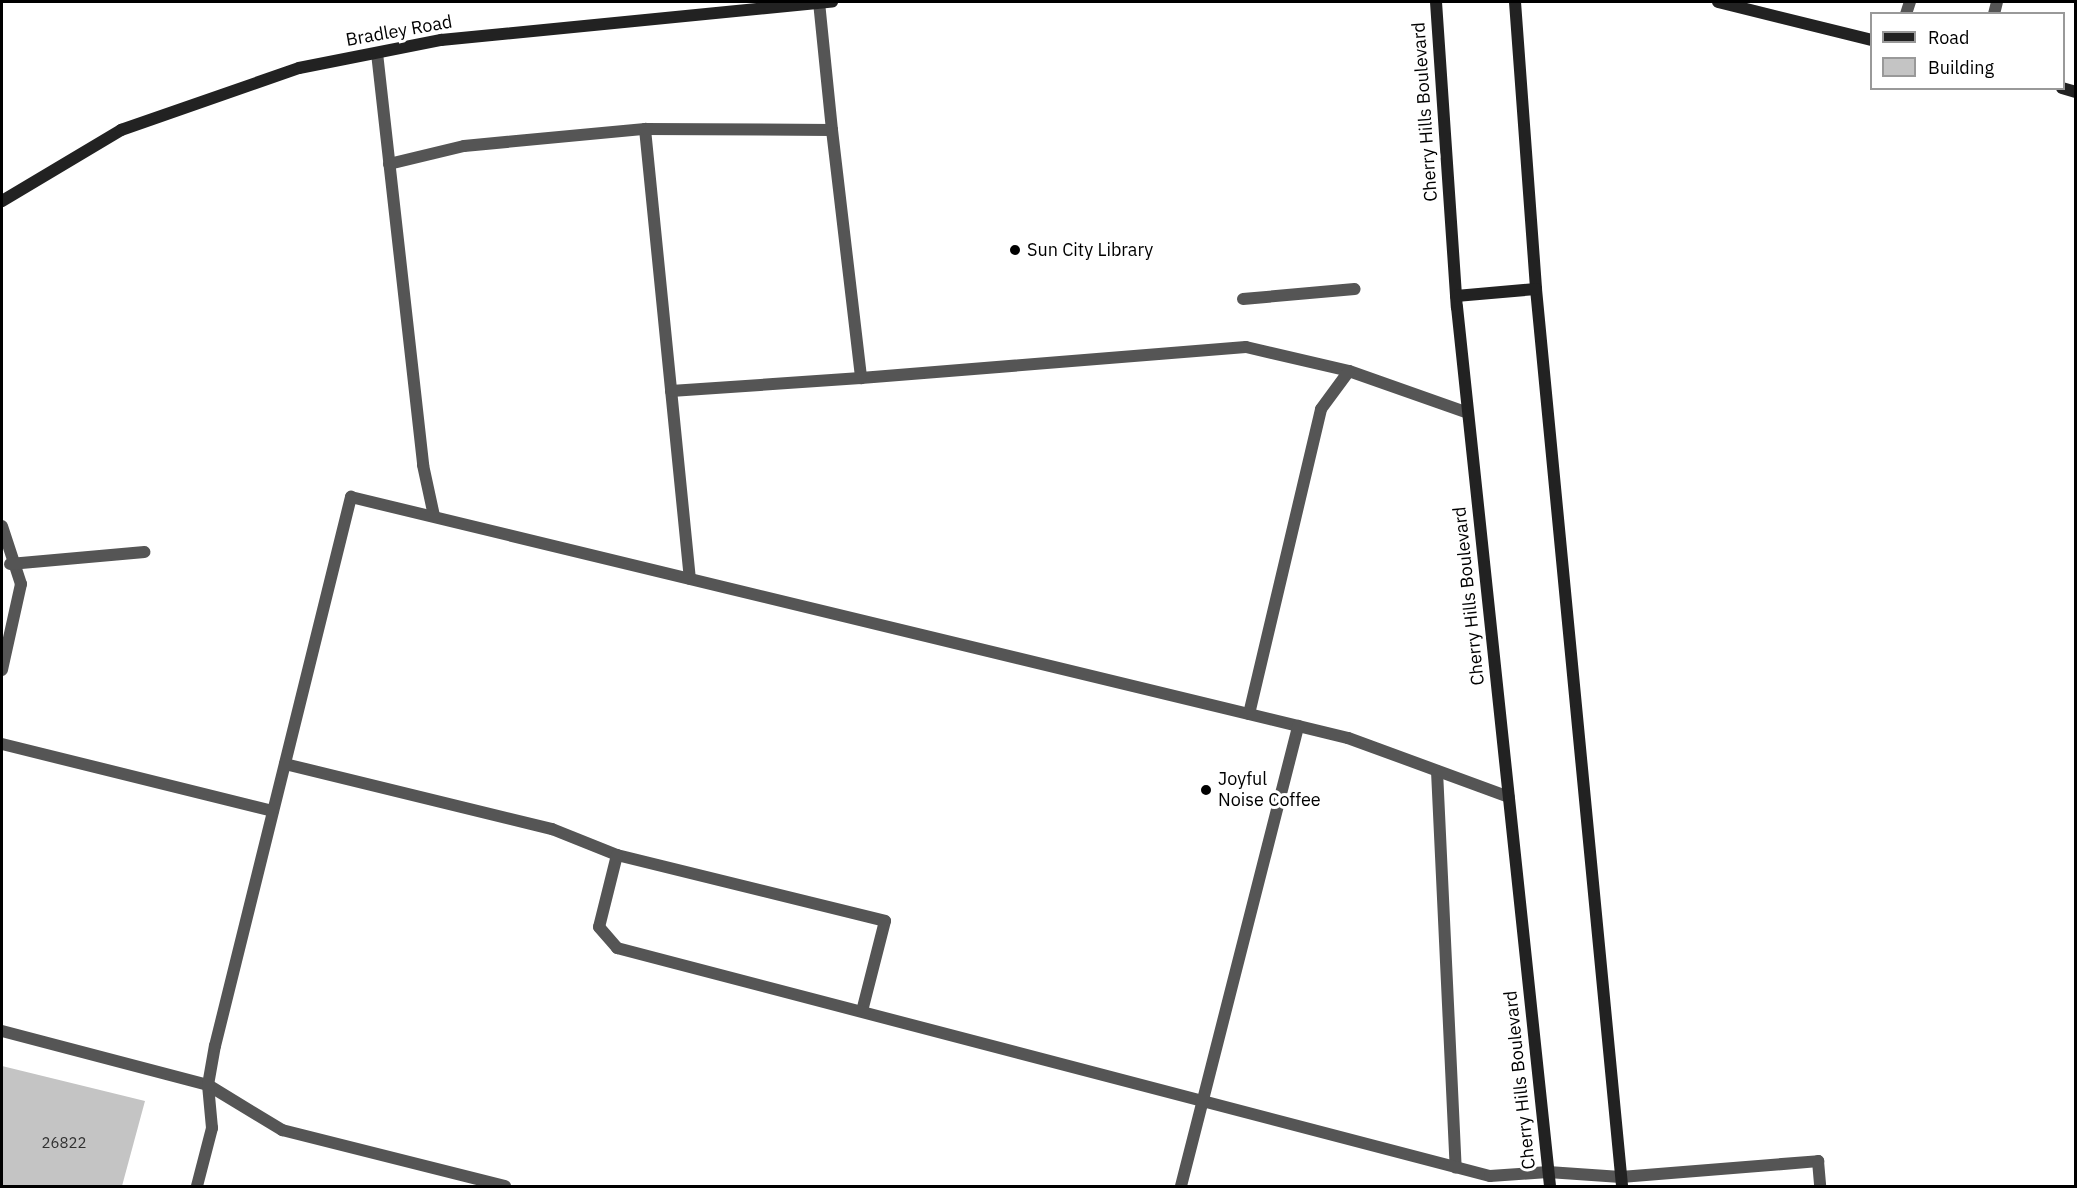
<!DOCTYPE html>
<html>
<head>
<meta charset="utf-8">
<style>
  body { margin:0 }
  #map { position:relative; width:2077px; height:1188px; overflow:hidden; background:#fff; font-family:"IBM Plex Sans",sans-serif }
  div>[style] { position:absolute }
  .building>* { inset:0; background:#c4c4c4 }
  .lane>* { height:12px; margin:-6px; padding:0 6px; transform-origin:6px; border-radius:6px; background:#555 }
  .secondary>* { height:12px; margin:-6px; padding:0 6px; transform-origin:6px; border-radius:6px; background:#222 }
  .dots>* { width:16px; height:16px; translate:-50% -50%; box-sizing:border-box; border:3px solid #fff; border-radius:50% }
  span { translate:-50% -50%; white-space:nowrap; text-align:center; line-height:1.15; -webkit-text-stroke:6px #fff; paint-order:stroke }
  .number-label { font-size:15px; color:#313131 }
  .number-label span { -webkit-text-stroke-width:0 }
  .street-label { font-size:18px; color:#000 }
  .poi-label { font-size:18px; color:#000 }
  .left { translate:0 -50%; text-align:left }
  .frame { position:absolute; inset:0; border:3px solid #000; pointer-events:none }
  .legend { position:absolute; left:1870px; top:12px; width:195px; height:78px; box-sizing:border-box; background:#fff; border:2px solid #999; margin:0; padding:8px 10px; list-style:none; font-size:18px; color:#000 }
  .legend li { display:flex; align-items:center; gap:12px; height:30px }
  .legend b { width:30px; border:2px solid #999 }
</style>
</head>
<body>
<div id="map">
  <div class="building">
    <i style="clip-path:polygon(2px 1066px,145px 1101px,122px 1186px,2px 1186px)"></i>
  </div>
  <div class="lane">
    <i style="left:819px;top:2px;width:129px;rotate:84.2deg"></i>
    <i style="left:1906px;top:14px;width:13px;rotate:-72deg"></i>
    <i style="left:1994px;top:14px;width:12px;rotate:-76deg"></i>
    <i style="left:377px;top:53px;width:415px;rotate:83.6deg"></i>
    <i style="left:423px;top:465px;width:52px;rotate:77.8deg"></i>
    <i style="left:645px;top:129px;width:452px;rotate:84.3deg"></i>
    <i style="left:389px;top:164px;width:77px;rotate:-13.5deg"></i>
    <i style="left:464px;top:146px;width:182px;rotate:-5.4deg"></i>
    <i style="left:645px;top:129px;width:187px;rotate:0.3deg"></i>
    <i style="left:832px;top:130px;width:250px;rotate:83.3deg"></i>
    <i style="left:861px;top:378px;width:386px;rotate:-4.6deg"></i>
    <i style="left:1246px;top:347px;width:106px;rotate:13.1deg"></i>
    <i style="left:1349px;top:371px;width:126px;rotate:19.4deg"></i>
    <i style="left:1243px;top:299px;width:112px;rotate:-5.1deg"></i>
    <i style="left:671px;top:391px;width:190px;rotate:-3.9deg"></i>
    <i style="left:2px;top:526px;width:61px;rotate:71.9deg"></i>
    <i style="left:21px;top:584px;width:88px;rotate:102.5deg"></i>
    <i style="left:10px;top:564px;width:135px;rotate:-5.1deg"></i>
    <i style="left:1249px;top:714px;width:313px;rotate:-76.7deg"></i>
    <i style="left:1321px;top:409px;width:47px;rotate:-53.6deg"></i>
    <i style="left:2px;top:744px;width:279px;rotate:13.9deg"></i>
    <i style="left:285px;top:764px;width:275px;rotate:13.7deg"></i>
    <i style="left:552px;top:829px;width:70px;rotate:21.8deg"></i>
    <i style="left:617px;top:855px;width:276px;rotate:13.8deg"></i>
    <i style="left:885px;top:921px;width:93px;rotate:104.3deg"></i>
    <i style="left:1437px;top:771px;width:397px;rotate:87.3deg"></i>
    <i style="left:617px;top:855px;width:74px;rotate:104deg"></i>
    <i style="left:599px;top:927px;width:28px;rotate:49deg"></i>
    <i style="left:617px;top:948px;width:902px;rotate:14.64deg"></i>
    <i style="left:1490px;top:1176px;width:58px;rotate:-3.9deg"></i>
    <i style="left:1548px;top:1172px;width:73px;rotate:3.9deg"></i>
    <i style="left:1621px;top:1177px;width:198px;rotate:-4.6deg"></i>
    <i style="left:1818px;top:1161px;width:25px;rotate:85deg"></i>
    <i style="left:2px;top:1031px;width:213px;rotate:14.7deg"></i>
    <i style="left:208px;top:1085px;width:87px;rotate:31.3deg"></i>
    <i style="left:282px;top:1130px;width:230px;rotate:14.1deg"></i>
    <i style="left:197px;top:1186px;width:60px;rotate:-75.5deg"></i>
    <i style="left:212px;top:1128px;width:43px;rotate:-95.3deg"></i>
    <i style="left:208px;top:1085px;width:40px;rotate:-80deg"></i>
    <i style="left:215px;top:1046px;width:566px;rotate:-76.09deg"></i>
    <i style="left:351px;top:497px;width:1026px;rotate:13.59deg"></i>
    <i style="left:1348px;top:738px;width:171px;rotate:20.1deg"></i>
    <i style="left:1181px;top:1186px;width:475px;rotate:-75.7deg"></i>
  </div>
  <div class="secondary">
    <i style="left:1436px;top:2px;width:306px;rotate:86.1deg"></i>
    <i style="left:1457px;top:307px;width:884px;rotate:83.96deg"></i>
    <i style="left:1515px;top:2px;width:288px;rotate:85.8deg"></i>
    <i style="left:1536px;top:289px;width:901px;rotate:84.52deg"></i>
    <i style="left:1718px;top:2px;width:159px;rotate:13.9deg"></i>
    <i style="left:2062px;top:88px;width:15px;rotate:16deg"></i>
    <i style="left:2px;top:201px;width:139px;rotate:-30.8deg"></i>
    <i style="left:121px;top:130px;width:188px;rotate:-19.2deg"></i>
    <i style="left:299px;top:68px;width:145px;rotate:-11.2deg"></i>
    <i style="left:441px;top:40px;width:393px;rotate:-5.6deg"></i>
    <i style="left:1456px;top:296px;width:80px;rotate:-5deg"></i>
  </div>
  <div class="dots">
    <i style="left:1015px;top:250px;background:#000"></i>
    <i style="left:1206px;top:790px;background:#000"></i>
  </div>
  <div class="number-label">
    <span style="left:64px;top:1143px">26822</span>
  </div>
  <div class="street-label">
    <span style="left:399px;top:31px;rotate:-10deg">Bradley Road</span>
    <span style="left:1425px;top:112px;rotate:-94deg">Cherry Hills Boulevard</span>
    <span style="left:1469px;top:596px;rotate:-96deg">Cherry Hills Boulevard</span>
    <span style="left:1520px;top:1080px;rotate:-96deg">Cherry Hills Boulevard</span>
  </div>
  <div class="poi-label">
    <span class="left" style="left:1027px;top:250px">Sun City Library</span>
    <span class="left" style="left:1218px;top:790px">Joyful<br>Noise Coffee</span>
  </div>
  <div class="frame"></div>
  <ul class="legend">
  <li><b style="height:8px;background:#222"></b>Road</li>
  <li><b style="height:16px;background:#c4c4c4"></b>Building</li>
  </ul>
</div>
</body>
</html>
